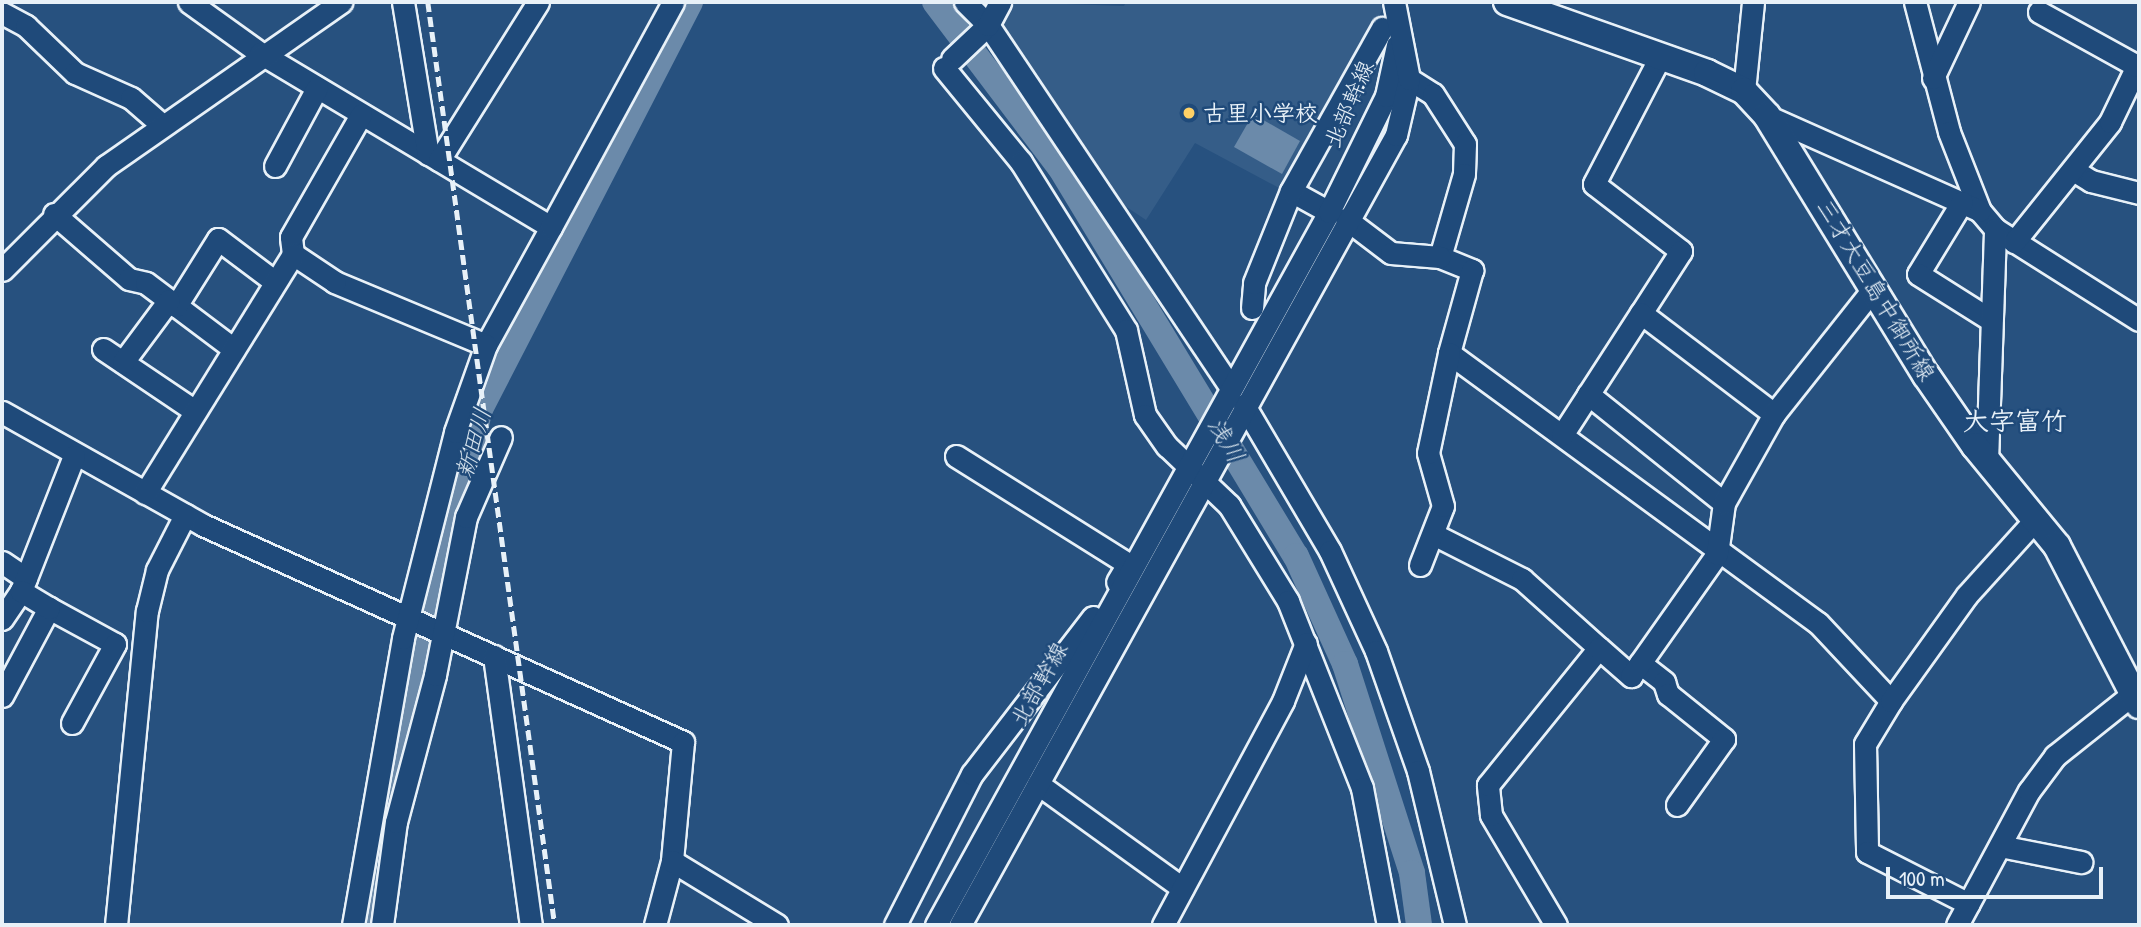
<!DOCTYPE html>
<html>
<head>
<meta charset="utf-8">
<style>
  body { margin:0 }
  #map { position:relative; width:2141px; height:927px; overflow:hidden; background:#27517f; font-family:"Patrick Hand","Klee One",sans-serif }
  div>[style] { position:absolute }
  .built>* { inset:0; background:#355d88 }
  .water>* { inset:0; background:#6b8aaa }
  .river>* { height:26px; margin:-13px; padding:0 13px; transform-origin:13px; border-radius:13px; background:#6b8aaa }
  .roads { filter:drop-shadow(2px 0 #e8f1f8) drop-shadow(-2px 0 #e8f1f8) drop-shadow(0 2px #e8f1f8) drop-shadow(0 -2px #e8f1f8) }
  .minor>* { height:21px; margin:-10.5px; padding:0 10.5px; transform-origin:10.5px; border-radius:10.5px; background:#1f4a7a }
  .major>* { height:26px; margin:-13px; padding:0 13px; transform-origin:13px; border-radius:13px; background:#1f4a7a }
  .rail>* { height:4.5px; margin-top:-2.25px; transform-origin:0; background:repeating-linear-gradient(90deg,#e8f1f8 0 10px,transparent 0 15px) }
  .dots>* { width:19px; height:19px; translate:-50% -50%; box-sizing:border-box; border:4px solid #1f4a7a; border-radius:50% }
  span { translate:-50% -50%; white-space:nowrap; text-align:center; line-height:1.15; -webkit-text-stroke:5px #1f4a7a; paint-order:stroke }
  .street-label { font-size:23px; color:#e8f1f8 }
  .poi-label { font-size:23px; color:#e8f1f8; font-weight:700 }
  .left { translate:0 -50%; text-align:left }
  .water-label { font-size:24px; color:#d5e2ec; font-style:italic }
  .quarter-label { font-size:26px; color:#e8f1f8; font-weight:700 }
  .frame { position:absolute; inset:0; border:4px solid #e8f1f8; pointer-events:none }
  .scale { position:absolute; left:1886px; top:867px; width:217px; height:32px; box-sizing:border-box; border:4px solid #e8f1f8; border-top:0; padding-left:9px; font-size:21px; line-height:24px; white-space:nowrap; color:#e8f1f8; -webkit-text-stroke:5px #1f4a7a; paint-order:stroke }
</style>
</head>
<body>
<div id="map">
  <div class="built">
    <i style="clip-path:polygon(1012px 2px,1124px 6px,1126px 2px,1381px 2px,1383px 9px,1281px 189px,1195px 143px,1146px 220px,1116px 200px,998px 28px)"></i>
  </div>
  <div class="water">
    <i style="clip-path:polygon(1253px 114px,1300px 141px,1282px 174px,1234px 147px)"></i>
  </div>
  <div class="river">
    <i style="left:935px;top:2px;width:207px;rotate:52.9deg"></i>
    <i style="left:1060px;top:167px;width:455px;rotate:58.8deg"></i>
    <i style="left:1296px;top:556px;width:119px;rotate:65.6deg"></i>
    <i style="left:1345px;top:664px;width:219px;rotate:72.2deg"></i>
    <i style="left:1412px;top:873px;width:52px;rotate:82.3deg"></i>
    <i style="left:370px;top:925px;width:293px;rotate:-79.6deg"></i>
    <i style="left:423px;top:637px;width:235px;rotate:-76deg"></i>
    <i style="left:480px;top:409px;width:458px;rotate:-62.7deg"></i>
  </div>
  <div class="roads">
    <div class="minor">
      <i style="left:189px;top:2px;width:87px;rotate:35.7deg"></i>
      <i style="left:260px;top:53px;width:339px;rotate:30.9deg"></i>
      <i style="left:551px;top:227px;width:135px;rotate:118.8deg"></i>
      <i style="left:486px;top:345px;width:164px;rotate:-157.4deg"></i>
      <i style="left:335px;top:282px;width:50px;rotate:-146.3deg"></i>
      <i style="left:293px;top:254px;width:17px;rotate:-97deg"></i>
      <i style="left:291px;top:237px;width:141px;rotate:-60.2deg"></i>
      <i style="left:403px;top:2px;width:154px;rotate:80.7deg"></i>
      <i style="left:965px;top:2px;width:33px;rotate:45deg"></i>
      <i style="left:988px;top:25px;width:435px;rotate:56.2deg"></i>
      <i style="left:1915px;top:2px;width:134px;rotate:75.3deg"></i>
      <i style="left:1949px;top:132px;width:85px;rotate:68.6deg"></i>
      <i style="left:1980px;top:211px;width:23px;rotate:50deg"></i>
      <i style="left:1995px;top:229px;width:170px;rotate:32.3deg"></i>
      <i style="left:2px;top:13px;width:27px;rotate:28deg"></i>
      <i style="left:26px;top:26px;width:68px;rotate:43.8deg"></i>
      <i style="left:75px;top:73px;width:61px;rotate:24.1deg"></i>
      <i style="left:131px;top:98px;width:40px;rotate:41deg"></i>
      <i style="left:1660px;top:57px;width:143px;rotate:117.5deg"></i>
      <i style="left:1594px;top:184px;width:110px;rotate:37.6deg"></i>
      <i style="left:1681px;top:251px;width:74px;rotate:122.8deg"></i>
      <i style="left:1641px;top:313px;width:167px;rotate:37.2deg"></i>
      <i style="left:952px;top:59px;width:50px;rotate:-43.4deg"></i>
      <i style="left:988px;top:25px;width:26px;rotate:-62deg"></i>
      <i style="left:944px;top:68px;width:122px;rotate:50.7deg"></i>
      <i style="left:1021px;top:162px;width:198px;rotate:58deg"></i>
      <i style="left:1126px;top:330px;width:87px;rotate:77.4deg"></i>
      <i style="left:1145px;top:415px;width:38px;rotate:55deg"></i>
      <i style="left:1167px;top:446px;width:86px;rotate:43.6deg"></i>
      <i style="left:1229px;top:505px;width:113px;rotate:58.4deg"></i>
      <i style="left:1288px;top:601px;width:201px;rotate:68.4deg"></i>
      <i style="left:1362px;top:788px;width:139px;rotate:79.3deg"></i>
      <i style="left:1933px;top:78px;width:84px;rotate:-64.7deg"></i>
      <i style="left:1409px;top:79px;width:28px;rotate:32deg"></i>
      <i style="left:1433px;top:94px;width:59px;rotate:57.4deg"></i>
      <i style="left:1465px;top:144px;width:30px;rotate:92deg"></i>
      <i style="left:1464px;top:174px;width:86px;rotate:106.1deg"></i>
      <i style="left:1440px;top:257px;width:35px;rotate:22deg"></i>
      <i style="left:1472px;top:270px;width:86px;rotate:105.5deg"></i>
      <i style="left:1449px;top:353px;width:457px;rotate:36.2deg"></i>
      <i style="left:1818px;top:623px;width:107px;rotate:46.9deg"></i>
      <i style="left:1891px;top:701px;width:50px;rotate:121.2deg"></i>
      <i style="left:1865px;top:744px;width:108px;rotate:88.9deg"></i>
      <i style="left:1867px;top:852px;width:114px;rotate:27deg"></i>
      <i style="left:1744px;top:91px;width:89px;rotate:-84.2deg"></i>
      <i style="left:1767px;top:116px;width:233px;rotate:24deg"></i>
      <i style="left:439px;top:160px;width:186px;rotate:-57.9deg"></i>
      <i style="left:275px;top:166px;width:89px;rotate:-61.7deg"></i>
      <i style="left:2075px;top:171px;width:19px;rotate:32deg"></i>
      <i style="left:2091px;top:181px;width:49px;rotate:14deg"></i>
      <i style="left:1291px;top:191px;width:43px;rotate:28.9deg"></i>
      <i style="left:1962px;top:202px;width:84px;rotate:121.4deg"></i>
      <i style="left:1918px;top:274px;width:86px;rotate:32.2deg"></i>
      <i style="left:54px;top:214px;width:99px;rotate:40.9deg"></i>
      <i style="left:129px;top:279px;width:17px;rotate:13deg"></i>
      <i style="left:146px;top:283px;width:110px;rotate:36.9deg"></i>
      <i style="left:1346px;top:219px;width:56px;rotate:37.1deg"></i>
      <i style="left:1391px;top:253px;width:49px;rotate:4.7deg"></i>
      <i style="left:551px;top:227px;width:256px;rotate:-61.5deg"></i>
      <i style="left:2014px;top:242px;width:154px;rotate:-51.3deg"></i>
      <i style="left:2110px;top:122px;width:62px;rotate:-64.3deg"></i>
      <i style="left:2137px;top:66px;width:112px;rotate:-151.1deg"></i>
      <i style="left:2px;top:270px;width:147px;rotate:-45deg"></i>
      <i style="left:106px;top:166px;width:287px;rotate:-34.9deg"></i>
      <i style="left:176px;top:306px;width:79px;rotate:-57.9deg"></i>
      <i style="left:218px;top:239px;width:71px;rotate:37deg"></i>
      <i style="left:1252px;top:308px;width:25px;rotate:-85deg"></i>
      <i style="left:1254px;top:283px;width:99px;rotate:-68.1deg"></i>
      <i style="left:1291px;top:191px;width:187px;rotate:-60.8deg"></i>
      <i style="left:103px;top:349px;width:111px;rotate:34deg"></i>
      <i style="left:123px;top:362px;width:77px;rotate:-53.4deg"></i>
      <i style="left:1588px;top:394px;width:174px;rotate:38.7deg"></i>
      <i style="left:1244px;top:405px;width:169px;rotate:59.5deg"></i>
      <i style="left:1330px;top:551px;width:110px;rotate:65.3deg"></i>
      <i style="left:1376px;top:651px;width:127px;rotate:70.7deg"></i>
      <i style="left:1418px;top:771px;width:158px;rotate:76.5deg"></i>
      <i style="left:2px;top:412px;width:231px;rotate:29.3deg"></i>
      <i style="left:203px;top:525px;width:527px;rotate:24.33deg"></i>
      <i style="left:683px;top:742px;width:120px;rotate:95.3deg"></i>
      <i style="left:672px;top:861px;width:66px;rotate:104.9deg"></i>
      <i style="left:1562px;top:435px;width:145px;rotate:-57.1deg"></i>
      <i style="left:956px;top:456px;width:203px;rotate:32.1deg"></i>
      <i style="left:1128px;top:564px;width:21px;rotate:121deg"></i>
      <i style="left:1987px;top:461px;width:232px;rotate:-88deg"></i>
      <i style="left:145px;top:493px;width:281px;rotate:-58.2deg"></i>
      <i style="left:1433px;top:534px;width:100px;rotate:26.8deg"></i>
      <i style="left:1522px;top:579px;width:103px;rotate:41.9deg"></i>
      <i style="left:2px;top:562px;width:29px;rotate:34deg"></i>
      <i style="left:1420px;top:565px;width:63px;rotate:-68.7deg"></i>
      <i style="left:1443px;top:506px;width:55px;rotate:-105.8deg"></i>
      <i style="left:1428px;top:453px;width:102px;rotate:-78.1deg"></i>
      <i style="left:49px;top:608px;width:75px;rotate:28.6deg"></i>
      <i style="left:115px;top:644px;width:90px;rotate:118.6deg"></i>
      <i style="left:2px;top:619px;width:34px;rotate:-56deg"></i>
      <i style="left:21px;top:591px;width:145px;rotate:-68.6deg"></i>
      <i style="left:494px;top:656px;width:272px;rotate:82.2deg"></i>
      <i style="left:1640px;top:663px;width:31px;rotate:38deg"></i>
      <i style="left:1664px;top:682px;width:13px;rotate:72deg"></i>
      <i style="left:1668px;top:694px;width:72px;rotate:38.8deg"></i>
      <i style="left:1724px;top:739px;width:81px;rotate:125.5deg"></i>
      <i style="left:2px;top:696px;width:100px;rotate:-61.9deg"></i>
      <i style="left:49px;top:608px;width:33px;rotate:-149deg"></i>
      <i style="left:1891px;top:701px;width:130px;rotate:-54.4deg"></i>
      <i style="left:1967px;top:595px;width:103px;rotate:-47.8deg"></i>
      <i style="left:1038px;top:784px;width:178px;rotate:35.8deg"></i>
      <i style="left:2000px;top:846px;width:83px;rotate:11.2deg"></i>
      <i style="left:672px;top:861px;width:123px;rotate:31.4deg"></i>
      <i style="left:116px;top:925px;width:316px;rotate:-84.4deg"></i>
      <i style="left:147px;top:611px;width:42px;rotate:-76.3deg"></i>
      <i style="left:157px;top:570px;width:62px;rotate:-63deg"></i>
      <i style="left:353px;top:925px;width:291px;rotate:-80.1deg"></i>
      <i style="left:403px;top:638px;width:212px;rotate:-75.8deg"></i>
      <i style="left:455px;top:432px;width:92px;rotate:-70.4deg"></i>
      <i style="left:382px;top:925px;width:104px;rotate:-82.3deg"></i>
      <i style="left:396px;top:822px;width:152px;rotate:-75.1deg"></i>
      <i style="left:435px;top:675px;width:161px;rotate:-78.9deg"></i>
      <i style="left:466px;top:517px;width:87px;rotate:-66.4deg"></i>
      <i style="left:895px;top:925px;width:169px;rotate:-63deg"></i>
      <i style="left:972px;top:774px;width:198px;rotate:-52.4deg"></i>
      <i style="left:936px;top:925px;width:814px;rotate:-61.14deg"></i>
      <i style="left:1329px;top:212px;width:129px;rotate:-63.8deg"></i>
      <i style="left:1386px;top:96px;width:52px;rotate:-77.8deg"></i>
      <i style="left:960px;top:925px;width:902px;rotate:-61.11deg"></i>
      <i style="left:1396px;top:135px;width:57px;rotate:-76.9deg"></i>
      <i style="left:1409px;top:79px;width:78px;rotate:-101deg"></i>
      <i style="left:1163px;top:925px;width:254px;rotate:-61.8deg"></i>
      <i style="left:1283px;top:701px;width:62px;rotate:-68.4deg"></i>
      <i style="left:1556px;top:925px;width:128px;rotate:-120.6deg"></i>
      <i style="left:1491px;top:815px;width:30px;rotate:-96deg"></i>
      <i style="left:1488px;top:785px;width:176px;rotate:-51deg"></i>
      <i style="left:1599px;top:648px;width:43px;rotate:41.2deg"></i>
      <i style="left:1631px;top:676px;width:149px;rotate:-54.8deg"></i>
      <i style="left:1717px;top:554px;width:51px;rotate:-82.2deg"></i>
      <i style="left:1724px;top:503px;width:102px;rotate:-60.7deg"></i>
      <i style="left:1774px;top:414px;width:159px;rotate:-51.6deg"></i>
      <i style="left:1957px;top:925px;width:152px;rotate:-61.8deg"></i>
      <i style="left:2029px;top:791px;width:44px;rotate:-53.4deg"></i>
      <i style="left:2055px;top:756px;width:107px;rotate:-38.6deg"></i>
    </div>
    <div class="major">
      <i style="left:1507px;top:2px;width:212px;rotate:19.5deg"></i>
      <i style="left:1707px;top:73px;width:41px;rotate:25.9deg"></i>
      <i style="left:1744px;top:91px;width:34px;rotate:47deg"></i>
      <i style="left:1767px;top:116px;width:304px;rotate:58.5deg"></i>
      <i style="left:1926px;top:375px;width:86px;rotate:55.4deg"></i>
      <i style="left:1975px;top:446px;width:129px;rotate:50.6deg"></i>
      <i style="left:2057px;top:546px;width:179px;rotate:62.7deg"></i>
    </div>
  </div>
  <div class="rail">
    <i style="left:428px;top:2px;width:932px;rotate:82.17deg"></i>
  </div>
  <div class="dots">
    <i style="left:1189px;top:113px;background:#ffd166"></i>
  </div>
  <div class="street-label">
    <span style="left:1349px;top:104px;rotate:-67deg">北部幹線</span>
    <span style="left:1876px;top:290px;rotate:59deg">三才大豆島中御所線</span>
    <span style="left:1039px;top:684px;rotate:-61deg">北部幹線</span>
  </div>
  <div class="poi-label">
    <span class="left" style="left:1203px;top:113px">古里小学校</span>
  </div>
  <div class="water-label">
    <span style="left:1226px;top:440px;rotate:59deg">浅川</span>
    <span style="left:473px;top:443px;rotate:-74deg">新田川</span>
  </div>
  <div class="quarter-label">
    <span style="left:2015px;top:421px">大字富竹</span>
  </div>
  <div class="frame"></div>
  <div class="scale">100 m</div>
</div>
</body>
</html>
